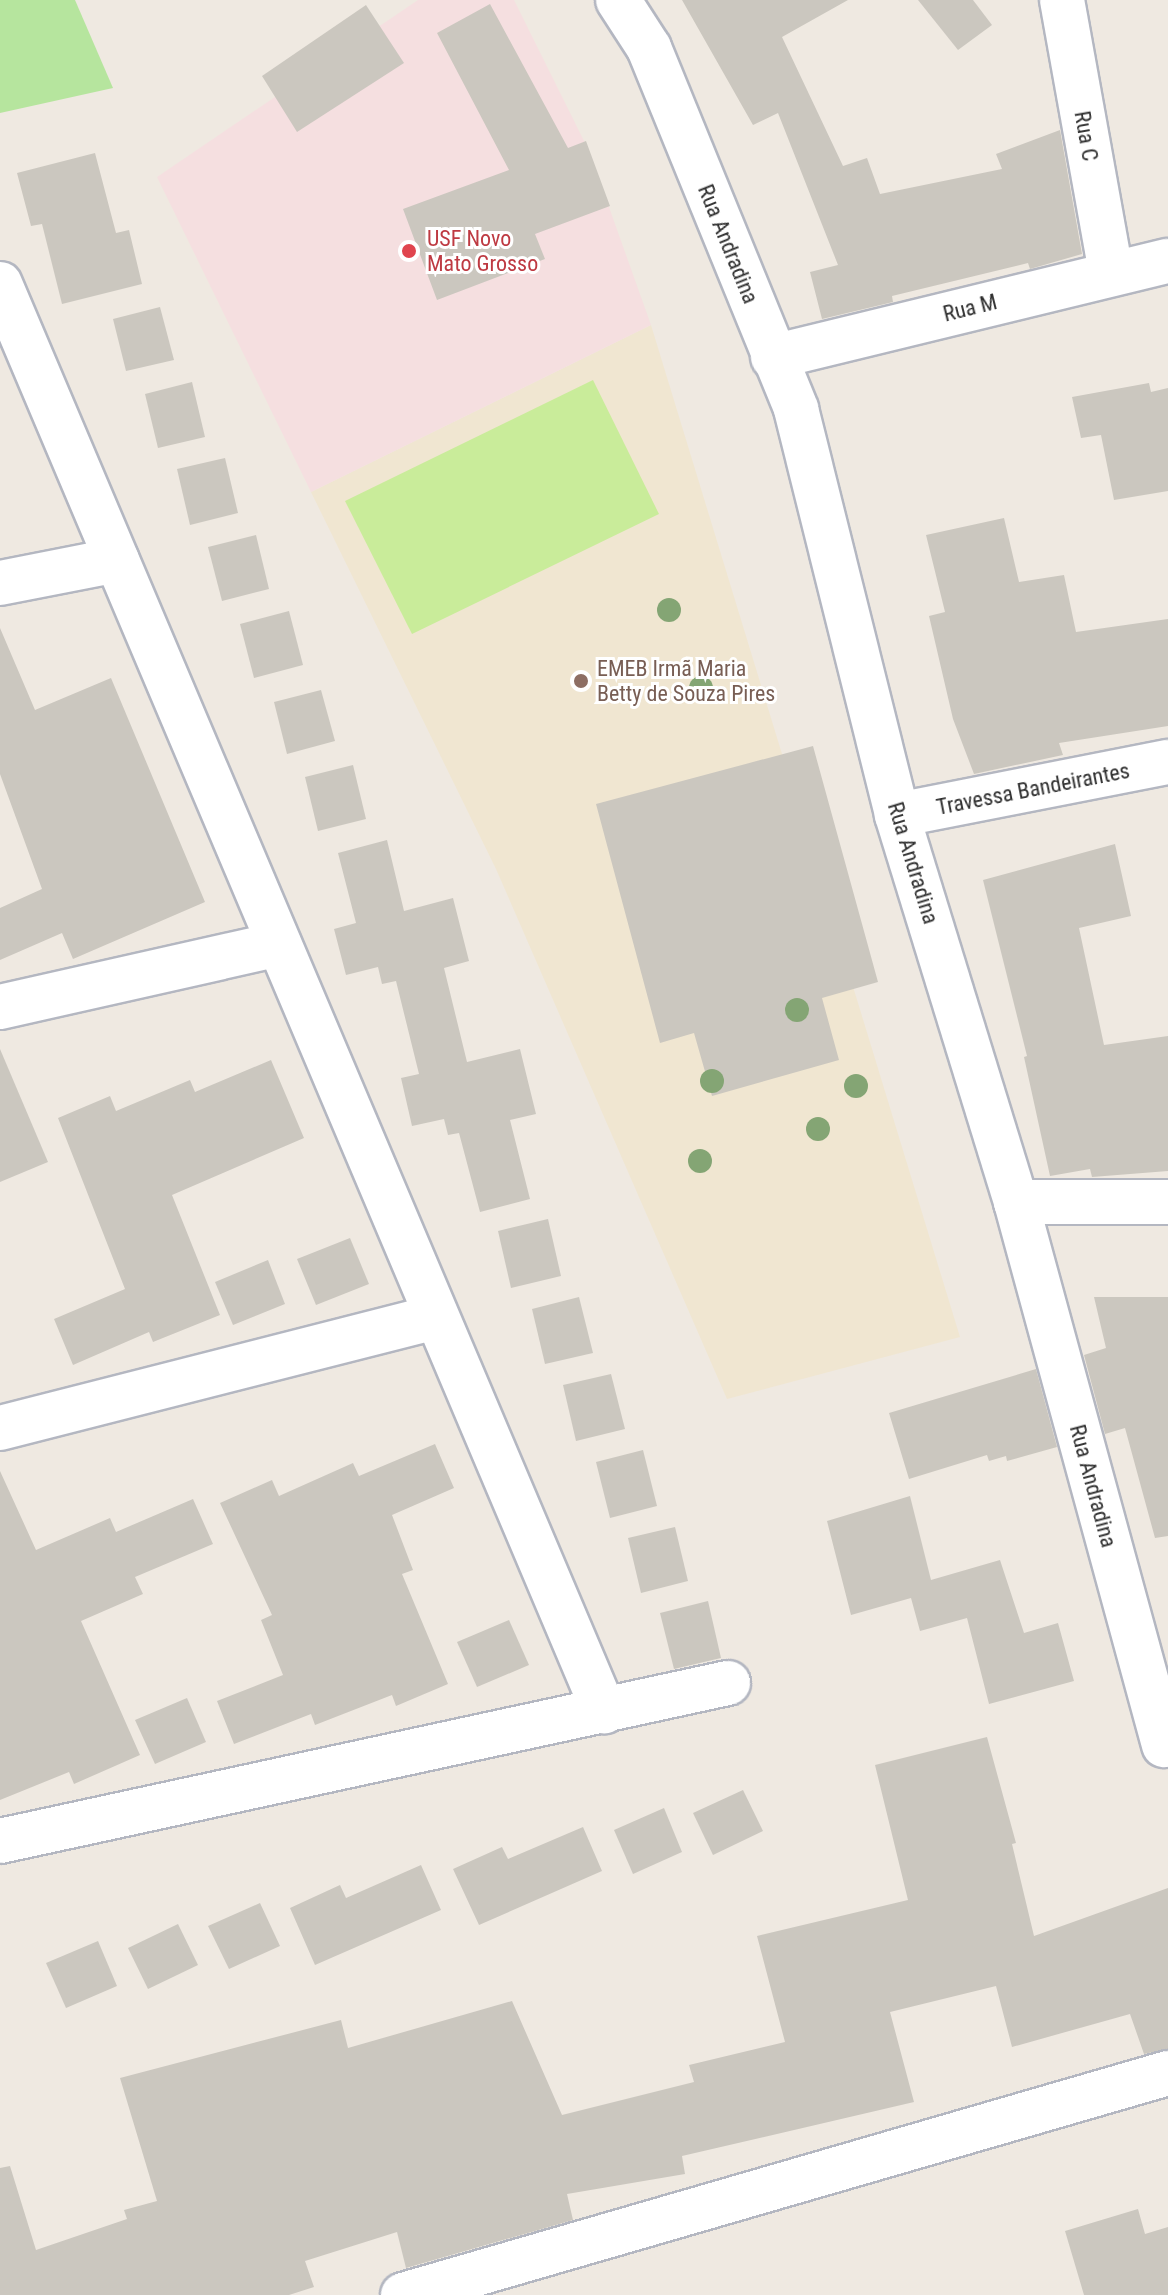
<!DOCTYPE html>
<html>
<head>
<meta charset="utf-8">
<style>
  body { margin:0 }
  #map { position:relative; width:1168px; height:2295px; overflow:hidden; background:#efe9e1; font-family:"Roboto Condensed",sans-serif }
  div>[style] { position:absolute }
  .education>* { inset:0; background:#f0e6d1 }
  .medical>* { inset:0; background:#f5dfe0 }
  .green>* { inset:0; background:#b6e59e }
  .pitch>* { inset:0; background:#c9ec9a }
  .building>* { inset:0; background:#cbc7bf }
  .roads { filter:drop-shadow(2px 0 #b4b7c1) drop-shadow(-2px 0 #b4b7c1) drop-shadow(0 2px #b4b7c1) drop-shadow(0 -2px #b4b7c1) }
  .street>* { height:44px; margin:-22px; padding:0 22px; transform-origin:22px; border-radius:22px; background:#fff }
  .secondary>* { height:44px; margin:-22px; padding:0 22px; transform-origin:22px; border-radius:22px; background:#fff }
  .trees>* { width:24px; height:24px; margin:-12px; border-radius:50%; background:#84a574 }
  .dots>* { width:22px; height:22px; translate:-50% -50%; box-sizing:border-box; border:4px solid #fff; border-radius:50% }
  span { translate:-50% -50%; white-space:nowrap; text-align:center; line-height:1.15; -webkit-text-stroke:6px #fff; paint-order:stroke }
  .street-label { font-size:22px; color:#2e2e2e }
  .health-label { font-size:22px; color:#be3a42 }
  .left { translate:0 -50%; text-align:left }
  .education-label { font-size:22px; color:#785e54 }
</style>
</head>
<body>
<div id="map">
  <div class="education">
    <i style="clip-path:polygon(651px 325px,960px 1337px,727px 1399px,496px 869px,311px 492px)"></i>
  </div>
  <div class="medical">
    <i style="clip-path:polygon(418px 0,514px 0,589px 151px,651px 325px,311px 492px,157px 177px)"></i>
  </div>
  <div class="green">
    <i style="clip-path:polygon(0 0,75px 0,113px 88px,0 113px)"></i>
  </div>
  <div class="pitch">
    <i style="clip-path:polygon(593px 380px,659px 514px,412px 634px,345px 501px)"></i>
  </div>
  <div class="building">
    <i style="clip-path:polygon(682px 0,848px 0,782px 37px,843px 166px,867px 158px,880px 194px,1002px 169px,996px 154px,1060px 130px,1082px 254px,1030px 269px,1028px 263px,892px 296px,893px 302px,822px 319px,810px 272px,838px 265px,778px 113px,753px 125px)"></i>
    <i style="clip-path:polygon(918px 0,973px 0,992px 25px,958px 50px)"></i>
    <i style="clip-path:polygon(490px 4px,568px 148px,586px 141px,610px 206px,535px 234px,545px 259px,437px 300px,403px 209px,509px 170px,437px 33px)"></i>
    <i style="clip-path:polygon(366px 5px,404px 63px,297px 132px,262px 76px)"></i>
    <i style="clip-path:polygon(95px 153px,116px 233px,129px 230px,142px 284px,62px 304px,42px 224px,31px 226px,17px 173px)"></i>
    <i style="clip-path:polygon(160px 307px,174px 360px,126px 371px,113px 319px)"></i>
    <i style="clip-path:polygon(192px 382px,205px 437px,158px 448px,145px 394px)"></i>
    <i style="clip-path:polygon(1149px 383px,1151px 392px,1168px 388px,1168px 491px,1114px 500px,1101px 435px,1081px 438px,1072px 397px)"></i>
    <i style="clip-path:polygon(225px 458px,238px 513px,190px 525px,177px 469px)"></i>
    <i style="clip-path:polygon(1004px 518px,1019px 582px,1064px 575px,1076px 632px,1168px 619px,1168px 726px,1059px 743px,1063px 755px,974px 774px,953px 719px,929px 616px,945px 612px,926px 535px)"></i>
    <i style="clip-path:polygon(256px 535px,269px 589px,222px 601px,208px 547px)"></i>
    <i style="clip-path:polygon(289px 611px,303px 665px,254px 678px,240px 624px)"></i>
    <i style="clip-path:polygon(0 628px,35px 710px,111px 678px,205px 902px,73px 959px,62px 933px,0 960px,0 908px,42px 889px,0 774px)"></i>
    <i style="clip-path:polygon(321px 690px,335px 741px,287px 754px,274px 702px)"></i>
    <i style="clip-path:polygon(813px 746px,878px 982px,822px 998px,839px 1060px,712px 1096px,694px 1033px,660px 1043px,596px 804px)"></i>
    <i style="clip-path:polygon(353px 765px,366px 819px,318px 831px,305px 777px)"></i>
    <i style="clip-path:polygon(387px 840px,404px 911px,453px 898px,469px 961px,444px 968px,467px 1062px,520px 1049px,536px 1114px,510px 1120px,530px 1199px,480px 1212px,459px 1133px,448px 1135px,444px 1119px,412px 1126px,401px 1078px,419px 1074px,396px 981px,382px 984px,378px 967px,346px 975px,334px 929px,356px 923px,338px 853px)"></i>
    <i style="clip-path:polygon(1115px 844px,1131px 916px,1079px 928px,1104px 1045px,1168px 1036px,1168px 1171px,1092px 1177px,1090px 1169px,1050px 1176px,1024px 1057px,1027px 1056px,983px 880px)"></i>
    <i style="clip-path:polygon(0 1049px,48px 1162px,0 1182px)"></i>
    <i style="clip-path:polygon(271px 1060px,304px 1138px,172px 1195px,220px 1315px,153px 1342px,149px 1332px,73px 1365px,54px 1319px,125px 1289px,58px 1118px,110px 1096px,116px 1111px,190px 1080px,195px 1092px)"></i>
    <i style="clip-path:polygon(548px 1219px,561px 1276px,511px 1288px,498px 1231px)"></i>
    <i style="clip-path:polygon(350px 1238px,369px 1284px,316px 1305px,297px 1259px)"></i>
    <i style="clip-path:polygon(268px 1260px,285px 1304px,233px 1325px,215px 1282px)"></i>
    <i style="clip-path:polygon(579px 1297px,593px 1353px,545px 1364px,532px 1309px)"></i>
    <i style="clip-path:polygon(1094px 1297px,1168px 1297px,1168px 1536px,1155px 1538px,1125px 1428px,1105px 1434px,1084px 1355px,1106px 1348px)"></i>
    <i style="clip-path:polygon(1036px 1369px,1057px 1447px,1007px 1461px,1006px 1456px,989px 1461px,987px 1455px,909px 1479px,889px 1413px)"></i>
    <i style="clip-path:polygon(611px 1374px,625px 1429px,576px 1441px,563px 1385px)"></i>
    <i style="clip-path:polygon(435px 1444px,454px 1488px,392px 1515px,413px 1570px,402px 1574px,448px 1684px,396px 1706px,392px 1695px,315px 1725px,311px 1714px,234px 1744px,217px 1701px,283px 1675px,261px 1620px,272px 1615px,220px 1503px,272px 1480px,279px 1496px,353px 1463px,359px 1476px)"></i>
    <i style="clip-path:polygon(643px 1450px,657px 1506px,610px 1518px,596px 1462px)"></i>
    <i style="clip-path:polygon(0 1471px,36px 1550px,110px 1518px,116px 1532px,193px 1499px,213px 1544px,135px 1577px,143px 1594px,81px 1621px,140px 1755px,74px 1784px,69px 1772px,0 1800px)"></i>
    <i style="clip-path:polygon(910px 1496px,931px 1580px,1000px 1560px,1024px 1633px,1058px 1623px,1074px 1681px,989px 1704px,967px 1618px,920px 1631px,911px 1598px,851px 1615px,827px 1521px)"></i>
    <i style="clip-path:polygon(675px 1527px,688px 1581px,641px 1593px,628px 1538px)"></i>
    <i style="clip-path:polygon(708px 1601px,721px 1658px,674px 1669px,660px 1613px)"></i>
    <i style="clip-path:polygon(509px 1620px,529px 1665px,477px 1687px,457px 1642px)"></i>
    <i style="clip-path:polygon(187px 1698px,206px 1742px,155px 1764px,135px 1720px)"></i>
    <i style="clip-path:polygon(987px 1737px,1016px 1843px,1012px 1844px,1034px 1936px,1168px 1888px,1168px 2049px,1144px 2054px,1130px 2014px,1012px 2047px,996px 1986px,890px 2012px,914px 2102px,682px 2156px,685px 2174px,567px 2194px,573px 2220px,406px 2268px,397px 2232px,305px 2261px,314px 2287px,289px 2295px,0 2295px,0 2168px,10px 2166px,36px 2250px,127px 2219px,124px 2210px,157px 2201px,120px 2078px,341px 2020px,348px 2048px,512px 2001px,562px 2115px,694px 2082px,689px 2065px,785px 2042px,757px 1936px,908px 1900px,875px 1765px)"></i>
    <i style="clip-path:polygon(743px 1790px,763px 1831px,713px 1855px,693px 1813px)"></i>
    <i style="clip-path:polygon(664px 1808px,682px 1852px,633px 1874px,614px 1830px)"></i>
    <i style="clip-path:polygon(583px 1827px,602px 1871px,479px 1925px,453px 1869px,502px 1847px,508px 1859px)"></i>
    <i style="clip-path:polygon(421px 1865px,441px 1910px,315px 1965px,290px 1908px,340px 1885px,346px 1898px)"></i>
    <i style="clip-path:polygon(260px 1903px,280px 1946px,229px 1969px,208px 1926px)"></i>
    <i style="clip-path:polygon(178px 1924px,198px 1965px,148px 1989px,128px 1948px)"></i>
    <i style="clip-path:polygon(98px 1941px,117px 1986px,66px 2008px,46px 1963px)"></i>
    <i style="clip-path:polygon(1138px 2209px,1145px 2234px,1168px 2227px,1168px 2295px,1084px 2295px,1065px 2231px)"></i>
  </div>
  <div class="roads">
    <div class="street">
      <i style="left:618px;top:0;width:57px;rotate:57.1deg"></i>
      <i style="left:649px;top:48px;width:390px;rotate:67.8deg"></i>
      <i style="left:796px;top:409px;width:418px;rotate:76deg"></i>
      <i style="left:897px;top:815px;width:405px;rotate:72.9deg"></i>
      <i style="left:1016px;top:1202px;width:563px;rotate:74.75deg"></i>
      <i style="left:1062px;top:0;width:276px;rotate:79.8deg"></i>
      <i style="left:0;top:284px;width:1550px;rotate:67.06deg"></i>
      <i style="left:773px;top:357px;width:406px;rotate:-13.7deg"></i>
      <i style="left:0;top:583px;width:119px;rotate:-11.1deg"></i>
      <i style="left:897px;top:815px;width:276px;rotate:-11.1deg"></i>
      <i style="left:0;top:1007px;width:286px;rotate:-12.7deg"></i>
      <i style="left:1016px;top:1202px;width:152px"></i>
      <i style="left:0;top:1428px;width:450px;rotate:-14.3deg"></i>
      <i style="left:0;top:1841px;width:745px;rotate:-12.25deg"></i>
    </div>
    <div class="secondary">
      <i style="left:403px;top:2295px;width:797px;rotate:-16.18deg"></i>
    </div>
  </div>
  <div class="trees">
    <i style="left:669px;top:610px"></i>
    <i style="left:701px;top:688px"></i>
    <i style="left:797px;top:1010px"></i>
    <i style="left:712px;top:1081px"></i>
    <i style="left:856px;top:1086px"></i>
    <i style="left:818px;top:1129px"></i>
    <i style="left:700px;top:1161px"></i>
  </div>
  <div class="dots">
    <i style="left:409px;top:251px;background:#e0444e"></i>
    <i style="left:581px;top:681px;background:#8d6e63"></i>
  </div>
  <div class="street-label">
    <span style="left:1086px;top:136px;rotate:80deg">Rua C</span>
    <span style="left:728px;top:244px;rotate:68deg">Rua Andradina</span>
    <span style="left:970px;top:308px;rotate:-14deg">Rua M</span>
    <span style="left:1033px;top:789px;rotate:-11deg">Travessa Bandeirantes</span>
    <span style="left:913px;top:863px;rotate:73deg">Rua Andradina</span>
    <span style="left:1093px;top:1486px;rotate:75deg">Rua Andradina</span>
  </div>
  <div class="health-label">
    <span class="left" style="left:427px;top:251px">USF Novo<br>Mato Grosso</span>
  </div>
  <div class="education-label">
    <span class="left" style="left:597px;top:681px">EMEB Irmã Maria<br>Betty de Souza Pires</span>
  </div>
</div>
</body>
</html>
